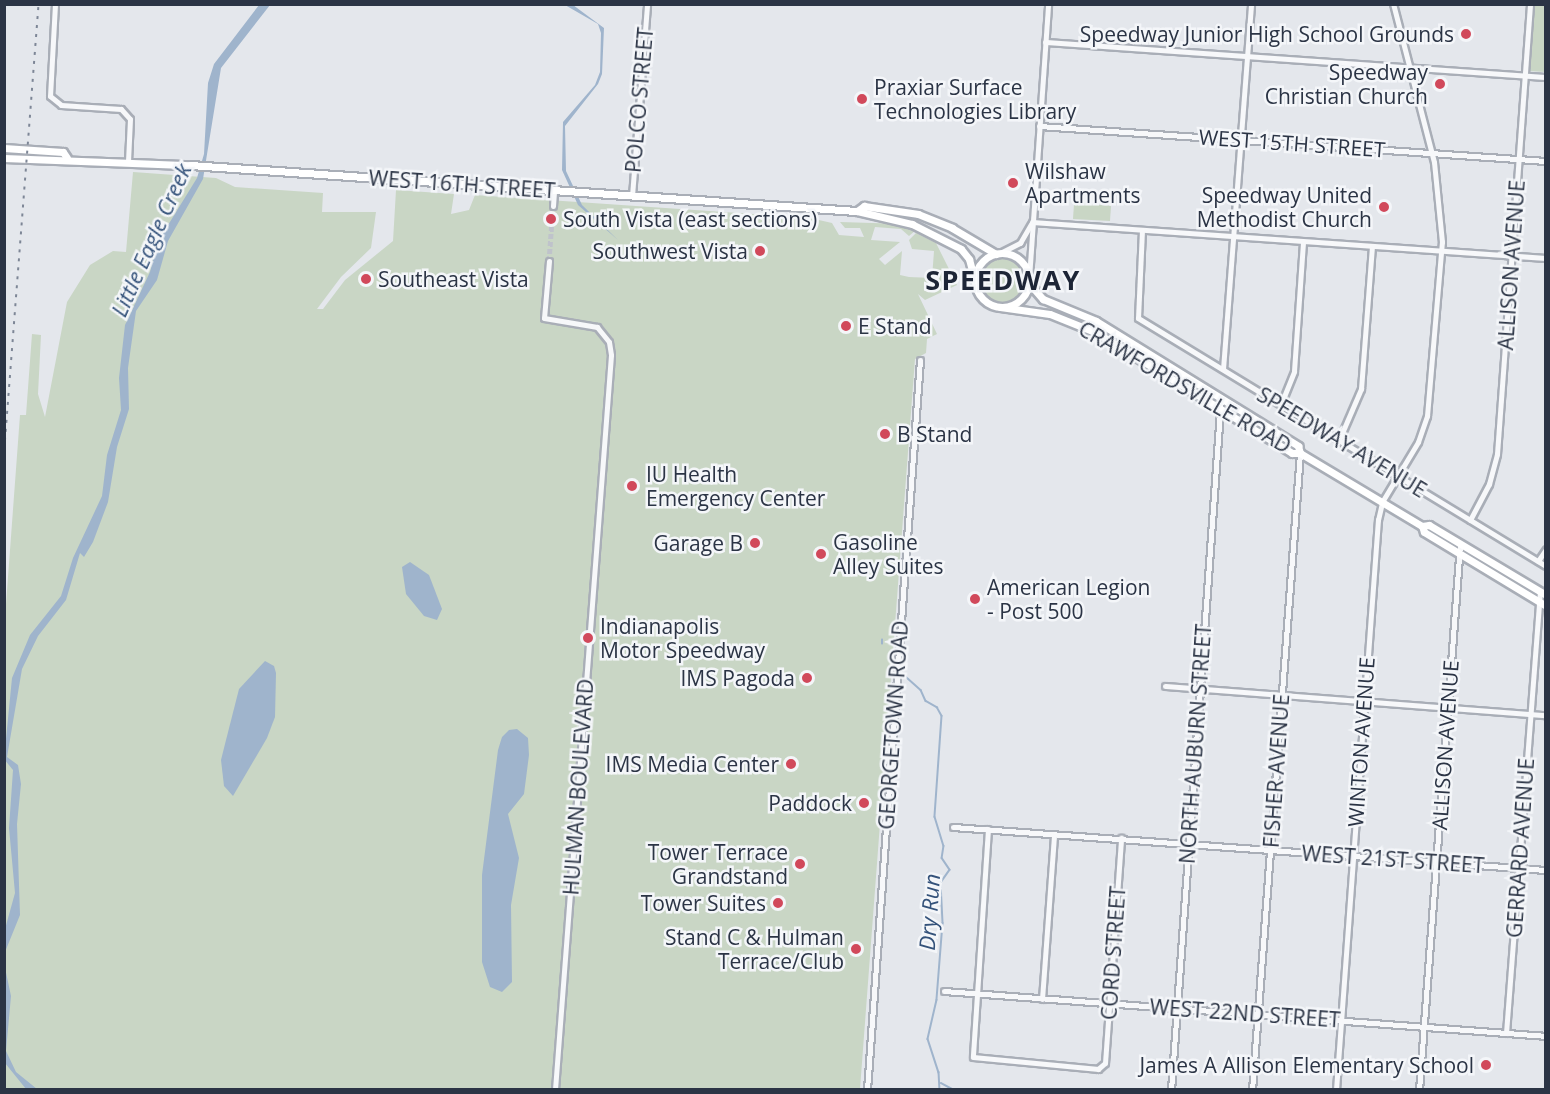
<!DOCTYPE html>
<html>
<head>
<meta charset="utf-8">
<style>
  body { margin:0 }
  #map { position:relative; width:1550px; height:1094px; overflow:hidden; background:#e4e7ec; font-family:"Open Sans",sans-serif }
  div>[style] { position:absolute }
  .green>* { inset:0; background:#c9d6c5 }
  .round { border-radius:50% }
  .water>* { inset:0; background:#9fb4cc }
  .stream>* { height:1.5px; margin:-0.75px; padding:0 0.75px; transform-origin:0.75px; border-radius:0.75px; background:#9fb4cc }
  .minor-tunnel>* { height:5px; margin-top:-2.5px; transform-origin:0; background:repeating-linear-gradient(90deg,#bfc3cb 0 5px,transparent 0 7.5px) }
  .roads { filter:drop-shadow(2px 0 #a9aeb7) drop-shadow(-2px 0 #a9aeb7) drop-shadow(0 2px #a9aeb7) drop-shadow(0 -2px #a9aeb7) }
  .minor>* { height:5px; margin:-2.5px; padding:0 2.5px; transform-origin:2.5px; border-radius:2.5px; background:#f7f8fa }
  .major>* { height:7px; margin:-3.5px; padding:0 3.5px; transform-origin:3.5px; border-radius:3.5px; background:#fff }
  .major>.ring { margin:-3.5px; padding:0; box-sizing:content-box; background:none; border:7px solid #fff; border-radius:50% }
  .rail>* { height:1.5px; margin-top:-0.75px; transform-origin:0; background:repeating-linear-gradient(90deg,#7d8696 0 3px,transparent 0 9px) }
  .dots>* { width:16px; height:16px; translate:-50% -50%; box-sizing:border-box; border:3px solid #f4f6f9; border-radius:50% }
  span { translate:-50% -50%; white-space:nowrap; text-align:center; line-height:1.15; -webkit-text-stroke:5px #f4f6f9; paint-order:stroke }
  .poi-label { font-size:21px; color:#2b3445 }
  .right { translate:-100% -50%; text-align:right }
  .left { translate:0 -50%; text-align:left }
  .street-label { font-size:21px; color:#2b3445 }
  .water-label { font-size:22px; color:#34527a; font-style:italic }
  .district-label { font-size:27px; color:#1d2536; font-weight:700; letter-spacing:1.5px }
  .frame { position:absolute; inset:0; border:6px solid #2b3445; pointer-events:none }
</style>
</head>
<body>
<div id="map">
  <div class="green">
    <i style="clip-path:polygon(1534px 5px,1545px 5px,1545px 72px,1528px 71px)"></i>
    <i style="clip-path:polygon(133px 172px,216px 178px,235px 187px,323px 193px,322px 212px,376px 212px,371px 248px,341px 277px,317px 309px,323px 309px,345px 280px,393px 241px,396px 190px,454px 194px,451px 214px,469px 210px,475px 195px,810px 218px,832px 223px,839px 235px,864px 237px,860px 228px,845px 228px,840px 222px,905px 224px,916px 230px,909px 236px,901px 229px,875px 227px,871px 240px,900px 242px,879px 259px,885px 265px,902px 251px,900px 275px,909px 277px,932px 278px,934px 251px,912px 249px,909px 240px,916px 233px,936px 243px,957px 285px,925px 300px,918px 294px,937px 334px,927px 339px,926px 353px,915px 359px,860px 1089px,5px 1090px,4px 631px,20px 415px,26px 415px,32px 334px,41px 335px,38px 394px,45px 417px,67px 302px,90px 265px,113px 251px,126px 252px)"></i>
    <i style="clip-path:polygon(1080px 203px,1111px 206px,1110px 221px,1073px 219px,1074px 204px)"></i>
    <i class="round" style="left:976px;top:254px;width:52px;height:52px"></i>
  </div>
  <div class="water">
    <i style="clip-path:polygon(259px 5px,270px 5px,221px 68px,203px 179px,168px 241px,157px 280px,136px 311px,128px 368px,129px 409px,117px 447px,108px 502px,93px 542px,84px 557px,80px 553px,66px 600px,38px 636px,22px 669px,7px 757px,18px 765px,21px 784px,17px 824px,20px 915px,5px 952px,5px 929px,15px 893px,9px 828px,13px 770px,4px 759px,12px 678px,30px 635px,61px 596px,73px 558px,102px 496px,107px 455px,121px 410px,119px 378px,125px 325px,150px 272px,157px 243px,197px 178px,204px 154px,208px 83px,214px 64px)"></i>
    <i style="clip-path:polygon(565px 5px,573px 5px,604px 28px,602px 74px,598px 84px,565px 126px,566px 171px,582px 205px,618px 240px,578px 205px,562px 170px,563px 122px,595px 85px,600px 72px,601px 33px,598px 24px)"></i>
    <i style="clip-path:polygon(410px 562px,429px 575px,442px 609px,437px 620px,424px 616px,406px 594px,402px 567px)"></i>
    <i style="clip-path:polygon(265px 661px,274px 666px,276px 673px,275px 717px,267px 738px,233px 796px,224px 786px,221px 760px,225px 744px,239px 689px)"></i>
    <i style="clip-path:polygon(517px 729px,528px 738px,529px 755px,524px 794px,508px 814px,519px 858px,511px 905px,512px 982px,502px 992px,490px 987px,482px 962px,482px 875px,498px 750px,502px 737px,509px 730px)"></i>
    <i style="clip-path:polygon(4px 963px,11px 996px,6px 1051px,16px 1072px,37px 1089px,26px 1089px,5px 1063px)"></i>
  </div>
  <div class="stream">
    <i style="left:882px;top:644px;width:4px;rotate:-90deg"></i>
    <i style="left:903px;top:674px;width:24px;rotate:42deg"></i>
    <i style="left:921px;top:690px;width:12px;rotate:66deg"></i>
    <i style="left:926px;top:701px;width:13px;rotate:29deg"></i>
    <i style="left:937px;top:707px;width:10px;rotate:61deg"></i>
    <i style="left:942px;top:716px;width:101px;rotate:94deg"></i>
    <i style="left:935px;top:817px;width:30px;rotate:73deg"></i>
    <i style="left:944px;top:846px;width:12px;rotate:99deg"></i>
    <i style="left:942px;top:858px;width:14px;rotate:56deg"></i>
    <i style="left:950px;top:870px;width:16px;rotate:125deg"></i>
    <i style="left:941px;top:883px;width:40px;rotate:87.1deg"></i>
    <i style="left:943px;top:923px;width:77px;rotate:94.5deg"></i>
    <i style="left:937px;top:1000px;width:40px;rotate:103deg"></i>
    <i style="left:928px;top:1039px;width:35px;rotate:72deg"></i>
    <i style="left:939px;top:1072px;width:18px;rotate:87deg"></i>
    <i style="left:941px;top:1083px;width:15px;rotate:28deg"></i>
  </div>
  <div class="minor-tunnel">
    <i style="left:549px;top:261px;width:55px;rotate:-85.8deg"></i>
  </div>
  <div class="roads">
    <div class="minor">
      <i style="left:55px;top:4px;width:92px;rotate:93.1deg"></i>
      <i style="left:50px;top:96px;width:14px;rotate:39deg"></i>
      <i style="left:61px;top:105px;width:60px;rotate:3.8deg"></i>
      <i style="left:121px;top:109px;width:13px;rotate:48deg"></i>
      <i style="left:130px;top:119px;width:43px;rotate:92.7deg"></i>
      <i style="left:1045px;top:42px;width:502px;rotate:4deg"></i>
      <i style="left:1039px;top:126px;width:508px;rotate:3.95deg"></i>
      <i style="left:632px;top:196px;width:193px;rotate:-85.5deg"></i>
      <i style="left:553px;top:206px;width:16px;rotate:-86deg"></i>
      <i style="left:1032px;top:222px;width:515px;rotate:4.01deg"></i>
      <i style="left:1142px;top:230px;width:88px;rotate:92.6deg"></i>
      <i style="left:1138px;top:318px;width:477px;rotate:31.3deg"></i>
      <i style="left:998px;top:254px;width:25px;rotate:-27deg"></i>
      <i style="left:1020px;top:243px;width:22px;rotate:-60deg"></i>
      <i style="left:549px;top:261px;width:57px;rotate:95deg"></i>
      <i style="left:544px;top:318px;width:54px;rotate:9.6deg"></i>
      <i style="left:597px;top:327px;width:19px;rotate:51deg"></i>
      <i style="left:609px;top:342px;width:13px;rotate:81deg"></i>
      <i style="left:611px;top:355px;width:737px;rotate:94.36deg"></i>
      <i style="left:1029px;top:278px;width:275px;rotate:-86deg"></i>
      <i style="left:1223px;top:369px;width:366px;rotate:-85.6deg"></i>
      <i style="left:1281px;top:404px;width:35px;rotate:-68deg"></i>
      <i style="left:1294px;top:371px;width:129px;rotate:-86deg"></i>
      <i style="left:1339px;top:440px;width:56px;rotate:-66.7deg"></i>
      <i style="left:1361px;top:389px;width:143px;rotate:-85.6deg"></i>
      <i style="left:1470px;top:520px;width:41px;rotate:-62.2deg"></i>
      <i style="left:1489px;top:484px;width:31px;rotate:-75deg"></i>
      <i style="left:1497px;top:454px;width:451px;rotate:-85.8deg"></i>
      <i style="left:1538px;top:561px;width:14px;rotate:-56deg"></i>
      <i style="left:1165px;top:686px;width:382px;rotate:4.4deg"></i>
      <i style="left:953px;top:827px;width:595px;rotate:4.15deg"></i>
      <i style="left:988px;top:829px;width:228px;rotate:93.8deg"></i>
      <i style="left:973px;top:1057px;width:126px;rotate:5.5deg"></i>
      <i style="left:1098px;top:1069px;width:9px;rotate:-41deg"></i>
      <i style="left:1105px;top:1063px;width:226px;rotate:-85.9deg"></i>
      <i style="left:944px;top:991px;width:604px;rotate:4.27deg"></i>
      <i style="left:1042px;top:999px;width:165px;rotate:-85.8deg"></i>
      <i style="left:1506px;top:1033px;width:442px;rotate:-85.6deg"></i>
      <i style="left:867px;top:1090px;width:732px;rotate:-85.85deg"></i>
      <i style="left:1171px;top:1090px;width:694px;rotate:-85.87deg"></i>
      <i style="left:1252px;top:1090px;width:639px;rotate:-85.69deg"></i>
      <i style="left:1336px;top:1090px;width:572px;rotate:-85.79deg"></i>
      <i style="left:1378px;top:520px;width:18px;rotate:-77deg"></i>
      <i style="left:1382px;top:502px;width:70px;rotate:-59deg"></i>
      <i style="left:1418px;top:442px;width:28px;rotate:-71deg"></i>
      <i style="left:1427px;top:416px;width:175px;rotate:-85.1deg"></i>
      <i style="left:1442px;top:242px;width:80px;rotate:-95.7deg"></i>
      <i style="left:1434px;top:162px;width:163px;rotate:-104.5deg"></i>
      <i style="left:1419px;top:1090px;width:548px;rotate:-85.71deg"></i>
    </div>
    <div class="major">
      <i style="left:4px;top:148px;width:59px;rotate:3.9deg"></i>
      <i style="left:63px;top:152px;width:7px;rotate:56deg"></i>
      <i style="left:4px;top:158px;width:186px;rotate:2.2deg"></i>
      <i style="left:190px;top:165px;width:669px;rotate:3.95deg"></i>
      <i style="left:857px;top:211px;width:57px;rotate:13.3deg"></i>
      <i style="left:912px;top:224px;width:55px;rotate:27deg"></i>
      <i style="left:961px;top:249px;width:13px;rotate:51deg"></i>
      <i style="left:969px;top:259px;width:28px;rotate:75deg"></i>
      <i style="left:857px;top:211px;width:9px;rotate:-36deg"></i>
      <i style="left:864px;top:206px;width:55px;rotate:8.4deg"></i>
      <i style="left:918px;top:214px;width:37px;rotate:22deg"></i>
      <i style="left:952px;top:228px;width:51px;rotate:30.6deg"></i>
      <i class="ring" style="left:975px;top:253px;width:47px;height:47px"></i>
      <i style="left:1028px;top:282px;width:23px;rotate:49deg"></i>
      <i style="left:1043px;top:299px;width:57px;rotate:22.5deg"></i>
      <i style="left:1096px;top:321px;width:238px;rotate:31.7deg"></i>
      <i style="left:1298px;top:446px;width:7px;rotate:74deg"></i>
      <i style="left:1000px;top:307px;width:50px;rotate:8deg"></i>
      <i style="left:1050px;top:314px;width:51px;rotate:22deg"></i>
      <i style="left:1097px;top:333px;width:229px;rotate:31.6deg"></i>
      <i style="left:1292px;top:453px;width:8px"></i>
      <i style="left:1300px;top:453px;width:142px;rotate:30.9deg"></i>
      <i style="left:1422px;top:526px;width:6px;rotate:72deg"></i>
      <i style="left:1424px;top:532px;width:143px;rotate:31.2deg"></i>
      <i style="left:1422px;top:526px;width:7px;rotate:-8deg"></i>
      <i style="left:1429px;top:525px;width:136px;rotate:30.9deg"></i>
    </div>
  </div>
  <div class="rail">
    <i style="left:4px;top:450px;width:447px;rotate:-85.6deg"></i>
  </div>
  <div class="dots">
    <i style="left:1466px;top:34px;background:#d1495b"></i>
    <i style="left:1440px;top:84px;background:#d1495b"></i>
    <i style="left:862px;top:99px;background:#d1495b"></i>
    <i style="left:1013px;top:183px;background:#d1495b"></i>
    <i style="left:1384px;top:207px;background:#d1495b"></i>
    <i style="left:551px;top:219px;background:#d1495b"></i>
    <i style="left:760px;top:251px;background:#d1495b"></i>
    <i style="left:366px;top:279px;background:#d1495b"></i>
    <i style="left:846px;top:326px;background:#d1495b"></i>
    <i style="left:885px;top:434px;background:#d1495b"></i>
    <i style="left:632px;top:486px;background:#d1495b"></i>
    <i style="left:755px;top:543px;background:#d1495b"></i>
    <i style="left:821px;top:554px;background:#d1495b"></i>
    <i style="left:975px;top:599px;background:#d1495b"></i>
    <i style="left:588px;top:638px;background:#d1495b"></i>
    <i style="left:807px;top:678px;background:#d1495b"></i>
    <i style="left:791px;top:764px;background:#d1495b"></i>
    <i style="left:864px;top:803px;background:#d1495b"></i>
    <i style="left:800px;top:864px;background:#d1495b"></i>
    <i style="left:778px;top:903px;background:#d1495b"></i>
    <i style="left:856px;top:949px;background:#d1495b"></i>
    <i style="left:1486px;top:1065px;background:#d1495b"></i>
  </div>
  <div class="poi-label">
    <span class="right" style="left:1454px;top:34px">Speedway Junior High School Grounds</span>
    <span class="right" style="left:1428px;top:84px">Speedway<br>Christian Church</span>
    <span class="left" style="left:874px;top:99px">Praxiar Surface<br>Technologies Library</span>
    <span class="left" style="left:1025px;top:183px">Wilshaw<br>Apartments</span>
    <span class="right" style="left:1372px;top:207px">Speedway United<br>Methodist Church</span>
    <span class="left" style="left:563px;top:219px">South Vista (east sections)</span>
    <span class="right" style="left:748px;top:251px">Southwest Vista</span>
    <span class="left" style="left:378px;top:279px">Southeast Vista</span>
    <span class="left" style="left:858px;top:326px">E Stand</span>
    <span class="left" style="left:897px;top:434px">B Stand</span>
    <span class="left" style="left:646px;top:486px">IU Health<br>Emergency Center</span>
    <span class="left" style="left:833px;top:554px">Gasoline<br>Alley Suites</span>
    <span class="right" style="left:743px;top:543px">Garage B</span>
    <span class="left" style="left:987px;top:599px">American Legion<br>- Post 500</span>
    <span class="left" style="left:600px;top:638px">Indianapolis<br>Motor Speedway</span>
    <span class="right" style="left:795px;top:678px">IMS Pagoda</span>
    <span class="right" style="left:779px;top:764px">IMS Media Center</span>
    <span class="right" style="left:852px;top:803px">Paddock</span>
    <span class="right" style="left:788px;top:864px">Tower Terrace<br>Grandstand</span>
    <span class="right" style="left:766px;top:903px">Tower Suites</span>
    <span class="right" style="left:844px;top:949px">Stand C &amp; Hulman<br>Terrace/Club</span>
    <span class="right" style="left:1474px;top:1065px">James A Allison Elementary School</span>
  </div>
  <div class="street-label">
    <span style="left:639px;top:100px;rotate:-85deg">POLCO STREET</span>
    <span style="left:1292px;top:143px;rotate:4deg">WEST 15TH STREET</span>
    <span style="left:462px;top:184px;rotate:4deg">WEST 16TH STREET</span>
    <span style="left:1511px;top:265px;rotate:-86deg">ALLISON AVENUE</span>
    <span style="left:1185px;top:387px;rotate:30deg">CRAWFORDSVILLE ROAD</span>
    <span style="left:1342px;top:442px;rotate:31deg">SPEEDWAY AVENUE</span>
    <span style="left:893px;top:725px;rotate:-86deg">GEORGETOWN ROAD</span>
    <span style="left:1361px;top:742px;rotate:-86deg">WINTON AVENUE</span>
    <span style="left:1195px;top:744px;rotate:-86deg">NORTH AUBURN STREET</span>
    <span style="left:1445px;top:745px;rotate:-86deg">ALLISON AVENUE</span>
    <span style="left:1276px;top:771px;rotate:-86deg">FISHER AVENUE</span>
    <span style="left:578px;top:787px;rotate:-86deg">HULMAN BOULEVARD</span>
    <span style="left:1520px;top:848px;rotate:-86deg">GERRARD AVENUE</span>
    <span style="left:1393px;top:859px;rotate:4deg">WEST 21ST STREET</span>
    <span style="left:1113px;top:953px;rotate:-86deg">CORD STREET</span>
    <span style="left:1245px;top:1013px;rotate:4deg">WEST 22ND STREET</span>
  </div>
  <div class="water-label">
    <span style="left:151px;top:240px;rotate:-66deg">Little Eagle Creek</span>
    <span style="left:929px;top:912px;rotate:-86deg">Dry Run</span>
  </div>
  <div class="district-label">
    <span style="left:1003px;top:280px">SPEEDWAY</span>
  </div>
  <div class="frame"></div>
</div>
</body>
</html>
